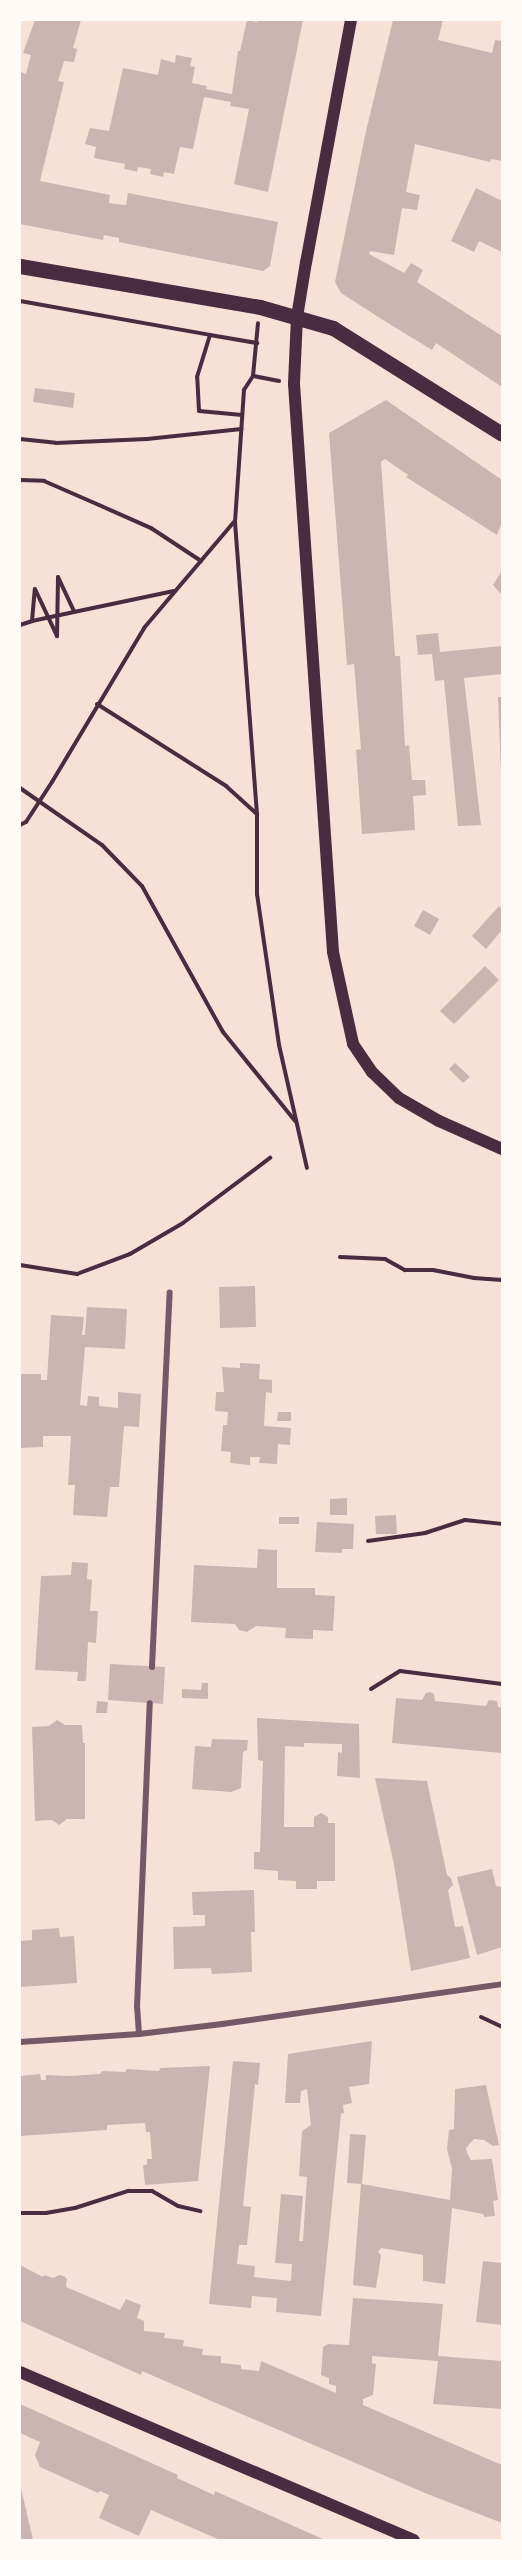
<!DOCTYPE html>
<html>
<head>
<meta charset="utf-8">
<style>
  body { margin:0 }
  #map { position:relative; width:522px; height:2560px; overflow:hidden; background:#f7e1d7; font-family:"Fira Sans Condensed",sans-serif }
  div>[style] { position:absolute }
  .building>* { inset:0; background:#ccb4b1 }
  .path>* { height:4px; margin:-2px; padding:0 2px; transform-origin:2px; border-radius:2px; background:#4a2c40 }
  .minor>* { height:6px; margin:-3px; padding:0 3px; transform-origin:3px; border-radius:3px; background:#755966 }
  .secondary>* { height:12px; margin:-6px; padding:0 6px; transform-origin:6px; border-radius:6px; background:#4a2c40 }
  .primary>* { height:15px; margin:-7.5px; padding:0 7.5px; transform-origin:7.5px; border-radius:7.5px; background:#4a2c40 }
  span { translate:-50% -50%; white-space:nowrap; text-align:center; line-height:1.15; -webkit-text-stroke:4.5px #fffaf5; paint-order:stroke }
  .frame { position:absolute; inset:0; border:21px solid #fffaf5; pointer-events:none }
</style>
</head>
<body>
<div id="map">
  <div class="building">
    <i style="clip-path:polygon(35px 20px,81px 20px,73px 48px,77px 49px,74px 62px,64px 61px,58px 81px,64px 82px,40px 181px,110px 195px,109px 203px,115px 204px,126px 205px,128px 193px,278px 222px,270px 266px,263px 271px,119px 242px,119px 238px,104px 235px,103px 240px,20px 224px,20px 79px,21px 72px,26px 74px,31px 55px,23px 53px)"></i>
    <i style="clip-path:polygon(247px 20px,257px 22px,258px 20px,303px 20px,268px 192px,234px 184px,249px 109px,230px 106px,231px 102px,204px 97px,193px 149px,180px 147px,174px 174px,164px 172px,163px 177px,150px 174px,151px 169px,138px 167px,137px 172px,134px 171px,124px 169px,125px 164px,94px 158px,96px 147px,85px 144px,90px 128px,109px 131px,123px 68px,158px 75px,161px 59px,175px 63px,176px 55px,192px 58px,190px 66px,195px 67px,192px 83px,207px 86px,206px 89px,232px 94px,238px 51px,240px 51px)"></i>
    <i style="clip-path:polygon(393px 20px,443px 20px,438px 40px,492px 53px,495px 40px,502px 41px,502px 161px,491px 159px,490px 162px,415px 144px,406px 192px,420px 195px,417px 210px,402px 208px,394px 255px,370px 251px,369px 254px,404px 273px,411px 263px,423px 270px,417px 282px,502px 336px,502px 387px,436px 343px,432px 350px,383px 320px,341px 293px,335px 282px,366px 131px)"></i>
    <i style="clip-path:polygon(476px 188px,502px 201px,502px 252px,479px 241px,474px 252px,451px 241px)"></i>
    <i style="clip-path:polygon(35px 388px,75px 393px,73px 408px,33px 402px)"></i>
    <i style="clip-path:polygon(386px 400px,502px 480px,502px 522px,497px 535px,406px 477px,408px 475px,385px 459px,381px 462px,395px 656px,400px 656px,405px 746px,409px 745px,412px 780px,425px 780px,426px 795px,413px 796px,415px 830px,362px 834px,356px 750px,361px 749px,354px 664px,347px 665px,329px 433px)"></i>
    <i style="clip-path:polygon(502px 571px,502px 595px,493px 585px)"></i>
    <i style="clip-path:polygon(438px 633px,440px 652px,502px 646px,502px 674px,464px 678px,481px 825px,458px 826px,444px 680px,435px 681px,432px 654px,418px 655px,416px 635px)"></i>
    <i style="clip-path:polygon(498px 697px,502px 697px,502px 771px,501px 771px)"></i>
    <i style="clip-path:polygon(499px 906px,502px 910px,502px 930px,486px 949px,472px 936px)"></i>
    <i style="clip-path:polygon(423px 910px,439px 919px,430px 935px,414px 926px)"></i>
    <i style="clip-path:polygon(485px 966px,499px 980px,454px 1024px,440px 1011px)"></i>
    <i style="clip-path:polygon(455px 1063px,470px 1077px,463px 1083px,449px 1069px)"></i>
    <i style="clip-path:polygon(255px 1286px,256px 1327px,220px 1328px,219px 1287px)"></i>
    <i style="clip-path:polygon(87px 1307px,127px 1309px,125px 1349px,85px 1347px,80px 1405px,87px 1406px,88px 1396px,99px 1397px,99px 1406px,118px 1408px,118px 1392px,141px 1394px,139px 1427px,124px 1426px,119px 1487px,110px 1487px,107px 1517px,73px 1515px,75px 1485px,68px 1485px,71px 1436px,43px 1436px,43px 1447px,20px 1448px,20px 1374px,41px 1374px,41px 1380px,47px 1380px,51px 1315px,84px 1317px,82px 1335px,85px 1335px)"></i>
    <i style="clip-path:polygon(240px 1363px,260px 1364px,259px 1379px,272px 1380px,272px 1393px,266px 1392px,264px 1426px,291px 1428px,290px 1445px,278px 1444px,277px 1464px,259px 1463px,260px 1457px,250px 1457px,250px 1465px,230px 1463px,231px 1452px,221px 1451px,223px 1425px,227px 1425px,228px 1412px,215px 1411px,216px 1392px,224px 1392px,222px 1367px,240px 1368px)"></i>
    <i style="clip-path:polygon(278px 1412px,291px 1412px,291px 1421px,277px 1421px)"></i>
    <i style="clip-path:polygon(347px 1498px,347px 1515px,330px 1515px,330px 1499px)"></i>
    <i style="clip-path:polygon(396px 1515px,397px 1534px,376px 1534px,375px 1516px)"></i>
    <i style="clip-path:polygon(279px 1517px,299px 1517px,299px 1524px,279px 1524px)"></i>
    <i style="clip-path:polygon(317px 1522px,354px 1524px,353px 1549px,342px 1549px,342px 1553px,315px 1552px)"></i>
    <i style="clip-path:polygon(258px 1549px,277px 1550px,277px 1588px,315px 1588px,315px 1595px,335px 1596px,333px 1631px,313px 1630px,313px 1639px,285px 1638px,286px 1628px,256px 1626px,247px 1632px,239px 1630px,235px 1624px,191px 1622px,194px 1565px,257px 1568px)"></i>
    <i style="clip-path:polygon(72px 1562px,88px 1563px,87px 1579px,92px 1580px,90px 1611px,98px 1611px,96px 1643px,88px 1642px,86px 1681px,77px 1681px,78px 1672px,35px 1670px,41px 1576px,71px 1575px)"></i>
    <i style="clip-path:polygon(110px 1664px,165px 1667px,163px 1704px,108px 1700px)"></i>
    <i style="clip-path:polygon(202px 1683px,208px 1683px,208px 1699px,182px 1698px,182px 1689px,201px 1690px)"></i>
    <i style="clip-path:polygon(430px 1692px,434px 1694px,435px 1701px,486px 1706px,489px 1700px,497px 1701px,498px 1707px,502px 1708px,502px 1753px,392px 1743px,396px 1698px,422px 1700px,426px 1693px)"></i>
    <i style="clip-path:polygon(97px 1701px,108px 1702px,107px 1713px,96px 1713px)"></i>
    <i style="clip-path:polygon(257px 1718px,359px 1724px,360px 1778px,337px 1776px,338px 1752px,342px 1753px,342px 1744px,304px 1743px,304px 1747px,285px 1746px,284px 1827px,314px 1827px,314px 1817px,321px 1813px,328px 1817px,328px 1823px,335px 1823px,335px 1881px,317px 1881px,317px 1889px,296px 1889px,296px 1881px,278px 1880px,278px 1871px,254px 1869px,254px 1852px,260px 1852px,263px 1761px,258px 1760px)"></i>
    <i style="clip-path:polygon(57px 1720px,65px 1725px,82px 1725px,83px 1743px,85px 1743px,85px 1819px,67px 1819px,59px 1825px,52px 1820px,35px 1821px,32px 1727px,49px 1726px)"></i>
    <i style="clip-path:polygon(212px 1739px,248px 1740px,247px 1750px,243px 1752px,241px 1788px,231px 1792px,192px 1789px,195px 1746px,211px 1747px)"></i>
    <i style="clip-path:polygon(375px 1778px,427px 1781px,447px 1875px,451px 1878px,453px 1885px,448px 1890px,455px 1927px,463px 1926px,470px 1958px,411px 1971px,394px 1865px)"></i>
    <i style="clip-path:polygon(492px 1869px,496px 1886px,502px 1887px,502px 1947px,477px 1955px,457px 1877px)"></i>
    <i style="clip-path:polygon(254px 1890px,255px 1932px,251px 1932px,252px 1972px,212px 1974px,211px 1968px,174px 1969px,173px 1927px,205px 1926px,205px 1915px,193px 1915px,192px 1892px)"></i>
    <i style="clip-path:polygon(59px 1928px,60px 1937px,74px 1936px,77px 1983px,20px 1987px,20px 1941px,32px 1940px,32px 1930px)"></i>
    <i style="clip-path:polygon(372px 2041px,369px 2084px,349px 2087px,352px 2103px,343px 2105px,344px 2113px,341px 2114px,321px 2316px,276px 2312px,277px 2298px,252px 2296px,251px 2308px,209px 2304px,233px 2061px,260px 2063px,258px 2085px,255px 2084px,243px 2206px,251px 2207px,247px 2245px,239px 2245px,237px 2264px,255px 2266px,254px 2277px,291px 2281px,292px 2264px,275px 2263px,281px 2194px,303px 2196px,299px 2241px,303px 2241px,307px 2177px,299px 2176px,302px 2131px,311px 2125px,307px 2089px,301px 2091px,300px 2103px,285px 2103px,288px 2054px)"></i>
    <i style="clip-path:polygon(210px 2066px,198px 2181px,145px 2185px,143px 2165px,147px 2165px,147px 2159px,152px 2159px,150px 2132px,146px 2132px,145px 2123px,107px 2125px,107px 2130px,20px 2136px,20px 2076px,40px 2074px,41px 2080px,46px 2080px,46px 2075px,70px 2076px,100px 2074px,102px 2071px,125px 2072px,127px 2069px,159px 2071px,160px 2068px)"></i>
    <i style="clip-path:polygon(486px 2085px,499px 2145px,493px 2146px,484px 2140px,474px 2139px,466px 2148px,467px 2153px,471px 2160px,492px 2159px,498px 2200px,493px 2201px,495px 2216px,484px 2217px,483px 2214px,452px 2208px,445px 2284px,423px 2281px,423px 2255px,381px 2248px,378px 2252px,381px 2255px,376px 2288px,353px 2285px,361px 2184px,347px 2183px,350px 2134px,366px 2135px,362px 2184px,450px 2200px,452px 2169px,447px 2149px,449px 2130px,454px 2129px,455px 2089px)"></i>
    <i style="clip-path:polygon(483px 2261px,502px 2263px,502px 2325px,476px 2322px)"></i>
    <i style="clip-path:polygon(20px 2265px,43px 2277px,44px 2275px,53px 2278px,59px 2275px,64px 2276px,67px 2279px,66px 2287px,120px 2310px,126px 2299px,141px 2305px,137px 2318px,144px 2321px,144px 2331px,165px 2333px,164px 2338px,184px 2340px,183px 2346px,203px 2349px,202px 2355px,221px 2356px,221px 2363px,241px 2365px,241px 2369px,259px 2371px,261px 2361px,336px 2393px,336px 2386px,329px 2384px,329px 2378px,321px 2375px,323px 2347px,328px 2344px,349px 2345px,353px 2298px,443px 2304px,438px 2356px,502px 2361px,502px 2409px,433px 2404px,438px 2361px,372px 2356px,372px 2363px,376px 2364px,373px 2395px,363px 2399px,363px 2405px,502px 2465px,502px 2523px,425px 2493px,142px 2371px,141px 2375px,20px 2321px)"></i>
    <i style="clip-path:polygon(20px 2404px,178px 2475px,177px 2478px,214px 2495px,215px 2491px,325px 2540px,220px 2540px,151px 2510px,139px 2536px,99px 2518px,109px 2495px,100px 2491px,98px 2493px,40px 2467px,35px 2455px,40px 2442px,20px 2433px)"></i>
    <i style="clip-path:polygon(20px 2484px,33px 2540px,20px 2540px)"></i>
  </div>
  <div class="path">
    <i style="left:20px;top:301px;width:193px;rotate:10.1deg"></i>
    <i style="left:253px;top:376px;width:53px;rotate:-84.6deg"></i>
    <i style="left:279px;top:381px;width:26px;rotate:-169deg"></i>
    <i style="left:253px;top:376px;width:17px;rotate:123deg"></i>
    <i style="left:244px;top:390px;width:132px;rotate:93.9deg"></i>
    <i style="left:235px;top:522px;width:293px;rotate:85.7deg"></i>
    <i style="left:257px;top:814px;width:80px;rotate:90deg"></i>
    <i style="left:257px;top:894px;width:153px;rotate:81.7deg"></i>
    <i style="left:279px;top:1045px;width:126px;rotate:77.2deg"></i>
    <i style="left:242px;top:415px;width:43px;rotate:-174.7deg"></i>
    <i style="left:199px;top:411px;width:34px;rotate:-93deg"></i>
    <i style="left:197px;top:377px;width:44px;rotate:-72.8deg"></i>
    <i style="left:210px;top:335px;width:48px;rotate:9.7deg"></i>
    <i style="left:20px;top:439px;width:36px;rotate:6deg"></i>
    <i style="left:56px;top:443px;width:91px;rotate:-2.5deg"></i>
    <i style="left:147px;top:439px;width:95px;rotate:-6.1deg"></i>
    <i style="left:20px;top:480px;width:24px;rotate:2deg"></i>
    <i style="left:44px;top:481px;width:60px;rotate:23.6deg"></i>
    <i style="left:99px;top:505px;width:57px;rotate:23.9deg"></i>
    <i style="left:151px;top:528px;width:60px;rotate:33.4deg"></i>
    <i style="left:32px;top:621px;width:43px;rotate:-12.1deg"></i>
    <i style="left:20px;top:625px;width:13px;rotate:-18deg"></i>
    <i style="left:32px;top:621px;width:32px;rotate:-85deg"></i>
    <i style="left:35px;top:589px;width:52px;rotate:64.9deg"></i>
    <i style="left:57px;top:636px;width:59px;rotate:-89deg"></i>
    <i style="left:58px;top:577px;width:38px;rotate:65deg"></i>
    <i style="left:74px;top:612px;width:102px;rotate:-11.9deg"></i>
    <i style="left:97px;top:704px;width:153px;rotate:32.4deg"></i>
    <i style="left:226px;top:786px;width:42px;rotate:42.1deg"></i>
    <i style="left:20px;top:788px;width:100px;rotate:34.8deg"></i>
    <i style="left:102px;top:845px;width:57px;rotate:45.7deg"></i>
    <i style="left:142px;top:886px;width:167px;rotate:61deg"></i>
    <i style="left:223px;top:1032px;width:114px;rotate:51deg"></i>
    <i style="left:20px;top:825px;width:7px;rotate:-27deg"></i>
    <i style="left:26px;top:822px;width:48px;rotate:-57deg"></i>
    <i style="left:52px;top:782px;width:179px;rotate:-59.1deg"></i>
    <i style="left:144px;top:628px;width:139px;rotate:-49.7deg"></i>
    <i style="left:340px;top:1257px;width:45px;rotate:2.5deg"></i>
    <i style="left:385px;top:1259px;width:23px;rotate:29deg"></i>
    <i style="left:405px;top:1270px;width:28px"></i>
    <i style="left:433px;top:1270px;width:42px;rotate:11deg"></i>
    <i style="left:474px;top:1278px;width:28px;rotate:4deg"></i>
    <i style="left:20px;top:1265px;width:58px;rotate:9deg"></i>
    <i style="left:77px;top:1274px;width:57px;rotate:-20.7deg"></i>
    <i style="left:130px;top:1254px;width:61px;rotate:-30.3deg"></i>
    <i style="left:183px;top:1223px;width:109px;rotate:-36.8deg"></i>
    <i style="left:368px;top:1541px;width:58px;rotate:-8deg"></i>
    <i style="left:425px;top:1533px;width:42px;rotate:-18deg"></i>
    <i style="left:465px;top:1520px;width:37px;rotate:6deg"></i>
    <i style="left:371px;top:1689px;width:34px;rotate:-32deg"></i>
    <i style="left:400px;top:1671px;width:103px;rotate:7.3deg"></i>
    <i style="left:481px;top:2017px;width:23px;rotate:25deg"></i>
    <i style="left:20px;top:2213px;width:26px"></i>
    <i style="left:46px;top:2213px;width:29px;rotate:-10deg"></i>
    <i style="left:75px;top:2208px;width:56px;rotate:-17.8deg"></i>
    <i style="left:128px;top:2191px;width:24px"></i>
    <i style="left:152px;top:2191px;width:30px;rotate:30deg"></i>
    <i style="left:178px;top:2206px;width:23px;rotate:13deg"></i>
  </div>
  <div class="minor">
    <i style="left:152px;top:1667px;width:375px;rotate:-87.3deg"></i>
    <i style="left:139px;top:2034px;width:27px;rotate:-94deg"></i>
    <i style="left:137px;top:2007px;width:304px;rotate:-87.6deg"></i>
    <i style="left:20px;top:2042px;width:119px;rotate:-3.8deg"></i>
    <i style="left:139px;top:2034px;width:84px;rotate:-6.9deg"></i>
    <i style="left:222px;top:2024px;width:283px;rotate:-8.1deg"></i>
  </div>
  <div class="secondary">
    <i style="left:351px;top:20px;width:246px;rotate:100.5deg"></i>
    <i style="left:306px;top:262px;width:56px;rotate:99.3deg"></i>
    <i style="left:297px;top:317px;width:67px;rotate:92.6deg"></i>
    <i style="left:294px;top:384px;width:569px;rotate:86.07deg"></i>
    <i style="left:333px;top:952px;width:94px;rotate:77.7deg"></i>
    <i style="left:353px;top:1044px;width:34px;rotate:56deg"></i>
    <i style="left:372px;top:1072px;width:37px;rotate:44deg"></i>
    <i style="left:399px;top:1098px;width:46px;rotate:29.9deg"></i>
    <i style="left:439px;top:1121px;width:69px;rotate:24deg"></i>
    <i style="left:20px;top:2372px;width:428px;rotate:23.1deg"></i>
  </div>
  <div class="primary">
    <i style="left:20px;top:266px;width:243px;rotate:9.7deg"></i>
    <i style="left:260px;top:307px;width:76px;rotate:16deg"></i>
    <i style="left:333px;top:328px;width:199px;rotate:32.1deg"></i>
  </div>
  <div class="frame"></div>
</div>
</body>
</html>
